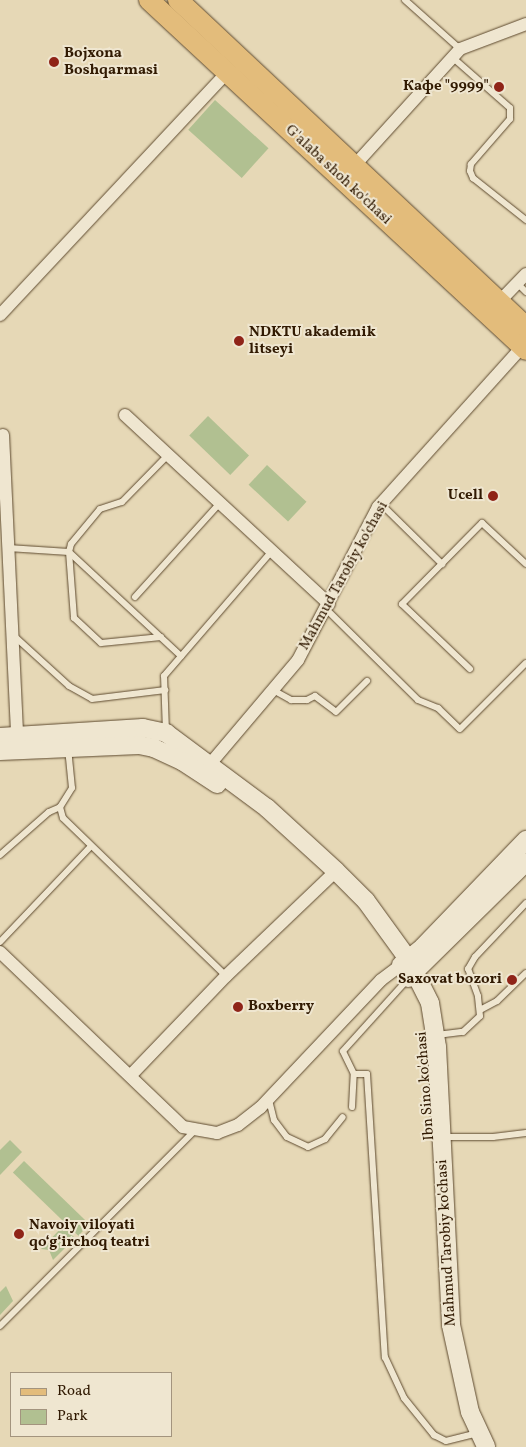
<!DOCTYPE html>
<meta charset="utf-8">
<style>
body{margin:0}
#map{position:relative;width:526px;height:1447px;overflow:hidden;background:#e6d8b6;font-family:Vollkorn,serif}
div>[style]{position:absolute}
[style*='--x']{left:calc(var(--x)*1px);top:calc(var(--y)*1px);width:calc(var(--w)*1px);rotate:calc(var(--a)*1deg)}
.green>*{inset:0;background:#b1c091;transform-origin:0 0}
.roads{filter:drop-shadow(0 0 1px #5e4a2f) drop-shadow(0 0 1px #5e4a2f)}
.lane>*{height:6px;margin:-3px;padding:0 3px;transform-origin:3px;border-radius:3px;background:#efe6d0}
.street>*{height:12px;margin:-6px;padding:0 6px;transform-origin:6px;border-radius:6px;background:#efe6d0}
.secondary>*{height:18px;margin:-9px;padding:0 9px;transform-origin:9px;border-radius:9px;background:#efe6d0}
.primary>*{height:20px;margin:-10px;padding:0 10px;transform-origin:10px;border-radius:10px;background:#e3bc7b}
.dots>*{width:14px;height:14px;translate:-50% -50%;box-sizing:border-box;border:2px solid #efe6d0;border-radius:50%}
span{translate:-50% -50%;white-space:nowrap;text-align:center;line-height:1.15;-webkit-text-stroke:4px #efe6d0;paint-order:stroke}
.poi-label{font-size:15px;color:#311a02;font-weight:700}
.left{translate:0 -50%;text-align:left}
.right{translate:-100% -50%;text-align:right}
.street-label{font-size:15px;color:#311a02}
.legend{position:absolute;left:10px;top:1372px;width:162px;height:65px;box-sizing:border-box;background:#efe6d0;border:1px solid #a3947e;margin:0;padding:6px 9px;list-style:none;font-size:15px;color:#311a02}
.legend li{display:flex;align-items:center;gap:10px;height:25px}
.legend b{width:25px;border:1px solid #a3947e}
</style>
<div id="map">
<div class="green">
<i style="left:215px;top:100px;width:72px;height:40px;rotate:42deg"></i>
<i style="left:208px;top:416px;width:57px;height:27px;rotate:44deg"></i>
<i style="left:267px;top:465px;width:54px;height:27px;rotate:43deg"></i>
<i style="clip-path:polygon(10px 1140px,22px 1152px,0 1175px,0 1150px)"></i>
<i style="left:24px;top:1161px;width:91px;height:16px;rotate:44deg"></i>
<i style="clip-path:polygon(63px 1226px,75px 1238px,53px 1260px,49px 1250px,41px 1249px)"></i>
<i style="clip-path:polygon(6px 1286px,13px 1301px,0 1315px,0 1292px)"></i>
</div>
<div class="roads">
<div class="lane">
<i style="--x:405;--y:0;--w:74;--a:41.7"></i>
<i style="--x:452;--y:57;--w:77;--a:41.3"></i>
<i style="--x:510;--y:108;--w:11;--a:90"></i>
<i style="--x:510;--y:119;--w:60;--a:130.9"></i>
<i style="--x:471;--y:164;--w:7;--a:98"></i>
<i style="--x:470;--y:171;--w:8;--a:67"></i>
<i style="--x:473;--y:178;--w:68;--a:38.4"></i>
<i style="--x:517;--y:283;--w:13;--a:45"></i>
<i style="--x:381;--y:504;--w:86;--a:44.5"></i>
<i style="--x:8;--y:548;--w:61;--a:3.8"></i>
<i style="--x:69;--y:552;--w:153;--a:42.9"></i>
<i style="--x:135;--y:597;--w:127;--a:-47.9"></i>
<i style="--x:326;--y:609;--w:129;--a:44.7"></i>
<i style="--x:418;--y:700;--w:22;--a:22"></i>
<i style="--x:438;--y:708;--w:30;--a:44"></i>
<i style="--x:460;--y:729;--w:93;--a:-45"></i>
<i style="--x:13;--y:635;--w:76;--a:42.3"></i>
<i style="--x:69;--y:686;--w:26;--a:29"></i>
<i style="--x:92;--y:699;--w:74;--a:-7"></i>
<i style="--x:161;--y:637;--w:60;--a:174.3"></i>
<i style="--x:101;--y:643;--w:37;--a:-137"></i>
<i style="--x:74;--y:618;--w:66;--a:-94.3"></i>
<i style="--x:69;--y:552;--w:8;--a:-76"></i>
<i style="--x:71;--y:544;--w:45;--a:-50.4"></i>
<i style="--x:100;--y:509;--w:23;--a:-18"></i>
<i style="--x:122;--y:502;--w:66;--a:-45.6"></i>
<i style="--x:470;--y:669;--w:94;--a:-136.3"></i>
<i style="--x:402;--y:604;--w:114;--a:-45.4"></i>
<i style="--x:482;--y:523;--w:60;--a:43"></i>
<i style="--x:273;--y:690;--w:21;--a:29"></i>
<i style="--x:291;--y:700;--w:16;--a:0"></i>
<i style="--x:307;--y:700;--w:9;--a:-27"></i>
<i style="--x:315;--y:696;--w:26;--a:37"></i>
<i style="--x:336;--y:712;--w:44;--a:-45"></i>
<i style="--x:166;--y:732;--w:56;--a:-92"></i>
<i style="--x:164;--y:676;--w:165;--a:-49.2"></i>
<i style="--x:68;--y:748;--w:40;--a:84.3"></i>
<i style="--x:72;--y:788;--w:22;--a:122"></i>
<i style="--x:60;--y:807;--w:11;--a:75"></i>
<i style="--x:63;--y:818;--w:227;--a:44.1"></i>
<i style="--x:0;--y:855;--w:65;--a:-41.3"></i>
<i style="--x:49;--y:812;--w:12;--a:-24"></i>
<i style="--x:0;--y:942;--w:132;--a:-46.5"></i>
<i style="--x:480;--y:1010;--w:19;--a:-28"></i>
<i style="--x:497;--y:1001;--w:40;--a:-44"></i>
<i style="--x:437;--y:1035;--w:26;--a:-7"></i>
<i style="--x:463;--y:1032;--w:23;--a:-43"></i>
<i style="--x:480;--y:1016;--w:20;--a:-96"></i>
<i style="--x:478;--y:996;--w:29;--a:-110"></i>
<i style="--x:468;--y:969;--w:14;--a:-60"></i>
<i style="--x:475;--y:957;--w:74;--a:-46.6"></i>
<i style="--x:354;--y:1074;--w:13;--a:0"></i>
<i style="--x:367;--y:1074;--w:284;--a:86.4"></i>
<i style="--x:385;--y:1357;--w:45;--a:65.1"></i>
<i style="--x:404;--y:1398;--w:48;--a:51"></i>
<i style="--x:434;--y:1435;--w:13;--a:27"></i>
<i style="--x:446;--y:1441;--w:33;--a:-14"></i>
<i style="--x:269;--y:1100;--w:21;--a:76"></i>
<i style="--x:274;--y:1120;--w:21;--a:53"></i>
<i style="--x:287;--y:1137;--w:23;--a:25"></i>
<i style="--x:308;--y:1147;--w:19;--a:-25"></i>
<i style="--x:325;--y:1139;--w:28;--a:-51"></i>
<i style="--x:352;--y:1107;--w:33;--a:-87"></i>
<i style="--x:354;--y:1074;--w:25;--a:-116"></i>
<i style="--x:343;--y:1051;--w:97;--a:-47.9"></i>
<i style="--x:442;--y:1137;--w:51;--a:0"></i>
<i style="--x:493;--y:1137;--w:33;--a:-7"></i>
<i style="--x:0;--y:1326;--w:275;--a:-45.1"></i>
</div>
<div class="street">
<i style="--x:354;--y:166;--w:158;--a:-47.8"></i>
<i style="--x:460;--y:49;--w:71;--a:-20.7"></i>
<i style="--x:499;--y:302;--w:39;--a:-46"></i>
<i style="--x:0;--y:315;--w:333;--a:-46.9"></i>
<i style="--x:125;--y:415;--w:278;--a:42.8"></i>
<i style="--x:3;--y:435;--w:301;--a:87.3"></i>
<i style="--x:205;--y:770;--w:144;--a:-49.8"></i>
<i style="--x:298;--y:660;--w:173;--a:-62.4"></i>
<i style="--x:378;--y:507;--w:215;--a:-48"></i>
<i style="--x:0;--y:952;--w:253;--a:43.7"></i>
<i style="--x:183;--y:1127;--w:35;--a:10"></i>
<i style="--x:217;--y:1133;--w:22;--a:-21"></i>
<i style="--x:238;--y:1125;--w:28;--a:-38"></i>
<i style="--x:260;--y:1108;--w:176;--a:-46.6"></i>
<i style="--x:381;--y:980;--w:25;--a:-37"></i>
<i style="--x:131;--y:1075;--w:137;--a:-46.2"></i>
<i style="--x:226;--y:976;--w:152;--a:-43.7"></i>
</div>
<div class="secondary">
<i style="--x:0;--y:737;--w:143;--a:-3.6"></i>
<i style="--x:143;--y:728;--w:24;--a:12"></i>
<i style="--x:166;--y:733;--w:126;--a:36.6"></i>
<i style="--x:267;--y:808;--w:93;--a:42.4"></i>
<i style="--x:336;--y:871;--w:42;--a:45"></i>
<i style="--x:366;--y:901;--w:72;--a:54.1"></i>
<i style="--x:408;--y:959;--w:49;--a:63.4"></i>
<i style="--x:430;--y:1003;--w:45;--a:81"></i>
<i style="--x:437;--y:1047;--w:278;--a:87.1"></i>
<i style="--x:451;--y:1325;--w:89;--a:77.7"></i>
<i style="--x:470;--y:1412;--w:38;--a:65"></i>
<i style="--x:0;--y:751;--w:139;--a:-2.5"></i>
<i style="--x:139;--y:745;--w:15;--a:11"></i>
<i style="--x:154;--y:748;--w:31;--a:25"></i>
<i style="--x:182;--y:761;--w:42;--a:33.3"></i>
<i style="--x:401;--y:965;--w:28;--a:-39"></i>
<i style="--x:423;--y:947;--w:149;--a:-46.1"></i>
<i style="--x:408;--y:978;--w:165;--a:-44.5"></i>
</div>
<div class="primary">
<i style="--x:149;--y:0;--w:514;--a:42.87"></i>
<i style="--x:178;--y:0;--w:478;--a:43.2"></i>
</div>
</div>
<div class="dots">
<i style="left:54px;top:62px;background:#8f2418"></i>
<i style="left:499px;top:87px;background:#8f2418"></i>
<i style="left:239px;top:341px;background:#8f2418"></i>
<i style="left:493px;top:496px;background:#8f2418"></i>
<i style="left:512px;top:980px;background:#8f2418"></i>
<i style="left:238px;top:1007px;background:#8f2418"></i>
<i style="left:19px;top:1234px;background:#8f2418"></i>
</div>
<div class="poi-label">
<span class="left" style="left:64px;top:62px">Bojxona<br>Boshqarmasi</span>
<span class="right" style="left:489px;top:87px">Кафе "9999"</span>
<span class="left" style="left:249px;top:341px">NDKTU akademik<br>litseyi</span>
<span class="right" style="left:483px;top:496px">Ucell</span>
<span class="right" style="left:502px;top:980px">Saxovat bozori</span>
<span class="left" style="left:248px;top:1007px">Boxberry</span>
<span class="left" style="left:29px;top:1234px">Navoiy viloyati<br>qoʻgʻirchoq teatri</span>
</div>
<div class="street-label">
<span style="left:338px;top:175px;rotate:43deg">G'alaba shoh ko'chasi</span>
<span style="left:344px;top:576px;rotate:-61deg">Mahmud Tarobiy ko'chasi</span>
<span style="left:426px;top:1086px;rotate:-94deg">Ibn Sino ko'chasi</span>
<span style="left:447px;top:1243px;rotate:-93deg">Mahmud Tarobiy ko'chasi</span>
</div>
<ul class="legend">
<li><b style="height:6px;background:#e3bc7b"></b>Road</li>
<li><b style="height:14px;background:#b1c091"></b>Park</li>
</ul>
</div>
